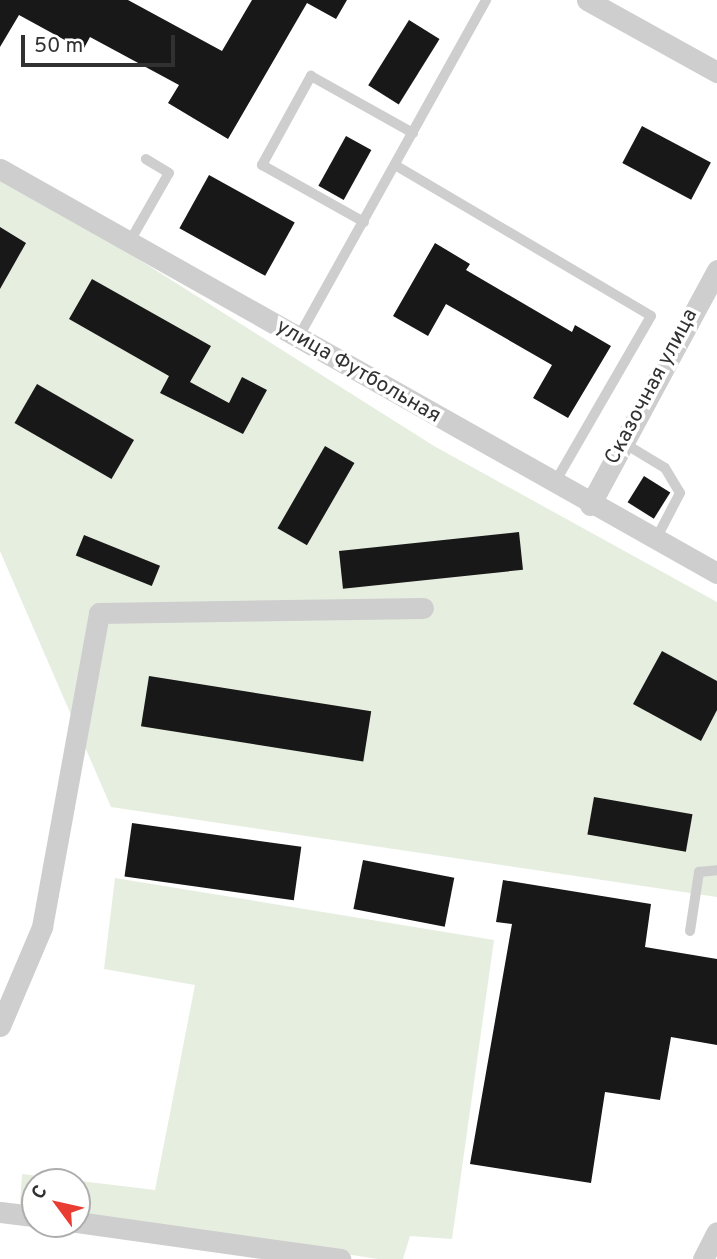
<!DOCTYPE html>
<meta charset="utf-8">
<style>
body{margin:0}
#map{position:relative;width:717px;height:1259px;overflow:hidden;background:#fff;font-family:Overpass,sans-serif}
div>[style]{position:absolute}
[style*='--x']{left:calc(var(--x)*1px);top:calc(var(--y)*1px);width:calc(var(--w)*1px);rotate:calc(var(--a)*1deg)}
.green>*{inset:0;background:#e6eee0}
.building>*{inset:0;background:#181818;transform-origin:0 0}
.service>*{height:10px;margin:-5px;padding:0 5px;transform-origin:5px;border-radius:5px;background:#cecece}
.minor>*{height:21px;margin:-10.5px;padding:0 10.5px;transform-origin:10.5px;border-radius:10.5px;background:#cecece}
span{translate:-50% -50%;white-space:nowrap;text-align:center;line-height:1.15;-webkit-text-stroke:7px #fff;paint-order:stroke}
.street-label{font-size:21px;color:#313131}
.north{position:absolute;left:21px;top:1168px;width:70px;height:70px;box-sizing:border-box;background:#fff;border:2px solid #adadad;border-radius:50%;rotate:303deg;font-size:19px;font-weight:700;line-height:28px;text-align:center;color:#313131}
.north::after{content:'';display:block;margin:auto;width:24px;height:32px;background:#ea3d32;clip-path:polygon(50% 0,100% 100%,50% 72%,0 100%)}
.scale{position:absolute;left:21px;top:35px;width:154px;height:32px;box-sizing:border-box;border:4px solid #313131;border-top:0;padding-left:9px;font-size:21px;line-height:24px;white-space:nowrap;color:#313131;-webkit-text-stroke:5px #fff;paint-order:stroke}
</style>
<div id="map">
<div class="green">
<i style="clip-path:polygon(0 180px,100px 235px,434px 446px,717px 602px,717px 897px,111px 807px,0 551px)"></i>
<i style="clip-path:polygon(115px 878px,494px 940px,452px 1239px,410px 1236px,403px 1259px,378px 1259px,77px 1213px,77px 1182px,35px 1182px,35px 1207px,20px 1204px,22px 1174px,155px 1190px,195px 985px,104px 969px)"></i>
</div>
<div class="building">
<i style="clip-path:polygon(0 0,128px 0,222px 51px,252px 0,347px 0,336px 19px,307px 3px,228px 139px,168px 103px,179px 85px,90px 37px,83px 50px,19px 15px,0 47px)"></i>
<i style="left:409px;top:20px;width:36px;height:77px;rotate:32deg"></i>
<i style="left:642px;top:126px;width:78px;height:42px;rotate:28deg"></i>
<i style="left:346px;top:136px;width:29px;height:57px;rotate:29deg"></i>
<i style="left:209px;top:175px;width:98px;height:61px;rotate:29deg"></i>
<i style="clip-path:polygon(0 227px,26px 243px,0 289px)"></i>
<i style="clip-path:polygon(435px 243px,470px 264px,466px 270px,572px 332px,575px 325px,611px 346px,568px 418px,533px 398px,552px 365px,446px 304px,428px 336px,393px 316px)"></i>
<i style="clip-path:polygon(92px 279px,211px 346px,190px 382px,229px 403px,242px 377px,267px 390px,243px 434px,160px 393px,169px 376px,69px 319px)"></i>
<i style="left:37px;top:384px;width:112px;height:45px;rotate:30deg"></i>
<i style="left:325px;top:446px;width:34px;height:95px;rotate:30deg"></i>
<i style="left:644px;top:476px;width:31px;height:31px;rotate:32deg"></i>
<i style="left:519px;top:532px;width:38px;height:181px;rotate:84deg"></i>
<i style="left:84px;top:535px;width:82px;height:22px;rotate:22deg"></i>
<i style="clip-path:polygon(662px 651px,717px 681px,717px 710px,701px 741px,633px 704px)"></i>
<i style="left:149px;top:676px;width:225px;height:51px;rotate:9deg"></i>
<i style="left:594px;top:797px;width:100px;height:38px;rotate:10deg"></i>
<i style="left:132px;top:823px;width:171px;height:54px;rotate:8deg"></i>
<i style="left:363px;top:860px;width:93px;height:50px;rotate:11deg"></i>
<i style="clip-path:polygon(503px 880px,651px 904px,645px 947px,717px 959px,717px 1045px,671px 1037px,660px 1100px,605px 1092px,591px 1183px,470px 1164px,512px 924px,496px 922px)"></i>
</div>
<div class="service">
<i style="--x:395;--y:165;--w:297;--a:30.5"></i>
<i style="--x:651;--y:316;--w:194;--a:120"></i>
<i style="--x:364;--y:222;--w:117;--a:-150.8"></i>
<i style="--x:262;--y:165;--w:102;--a:-61.2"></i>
<i style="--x:311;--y:76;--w:117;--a:29.2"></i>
<i style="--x:130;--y:241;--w:78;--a:-60.2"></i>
<i style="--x:169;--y:173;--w:27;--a:-149"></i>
<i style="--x:298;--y:338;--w:387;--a:-60.9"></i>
<i style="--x:622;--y:442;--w:50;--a:31.2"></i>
<i style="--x:665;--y:468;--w:29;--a:59"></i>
<i style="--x:680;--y:493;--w:52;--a:117.6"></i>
<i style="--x:690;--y:931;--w:60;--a:-81.3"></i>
<i style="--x:699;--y:872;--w:18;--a:-6"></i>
</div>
<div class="minor">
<i style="--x:587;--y:0;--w:149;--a:29"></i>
<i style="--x:0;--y:169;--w:823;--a:29.4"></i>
<i style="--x:590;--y:505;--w:267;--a:-61.6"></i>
<i style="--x:0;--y:1026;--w:108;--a:-67"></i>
<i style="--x:42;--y:927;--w:319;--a:-79.7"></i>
<i style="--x:99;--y:613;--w:324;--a:-0.9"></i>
<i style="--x:0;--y:1212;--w:35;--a:7"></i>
<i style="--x:77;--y:1222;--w:266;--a:8"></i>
<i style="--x:703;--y:1259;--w:30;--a:-63"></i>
</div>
<div class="street-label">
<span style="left:358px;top:372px;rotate:30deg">улица Футбольная</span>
<span style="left:652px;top:387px;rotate:-62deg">Сказочная улица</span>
</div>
<div class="north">С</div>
<div class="scale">50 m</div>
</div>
